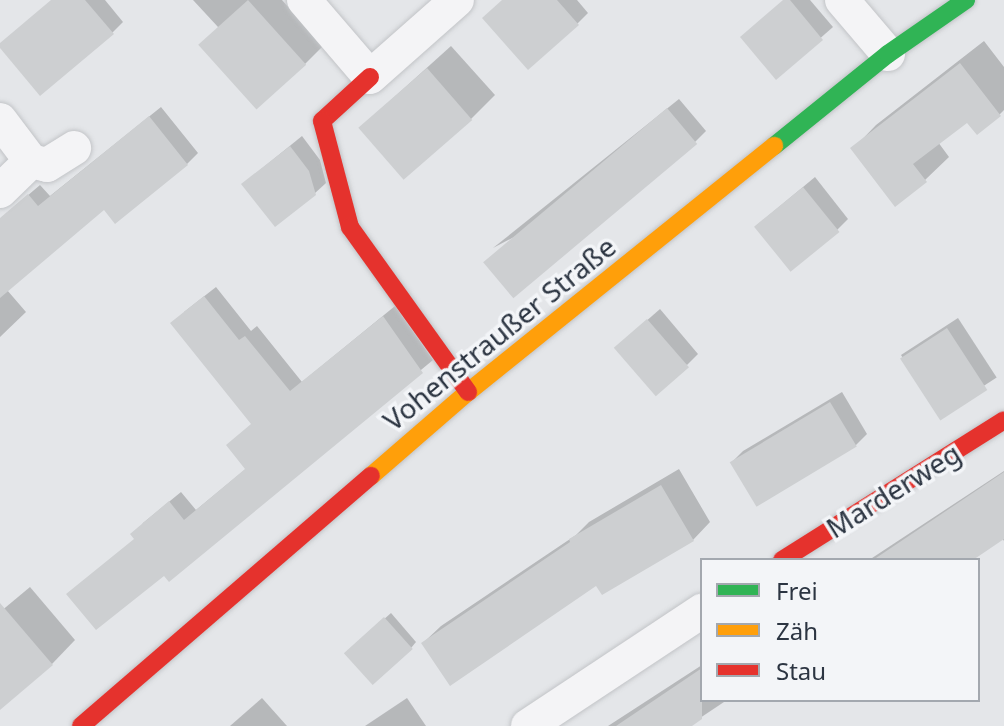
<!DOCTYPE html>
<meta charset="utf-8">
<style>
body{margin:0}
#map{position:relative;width:1004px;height:726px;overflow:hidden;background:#e4e6e9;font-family:"Noto Sans",sans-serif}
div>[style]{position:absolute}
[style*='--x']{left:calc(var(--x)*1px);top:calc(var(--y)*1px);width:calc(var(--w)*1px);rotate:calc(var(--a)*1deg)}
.shadow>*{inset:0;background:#0003;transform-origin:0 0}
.building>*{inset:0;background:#cdcfd1;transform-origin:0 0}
.roads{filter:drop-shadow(0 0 2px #c2c4c7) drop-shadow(0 0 2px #c2c4c7)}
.street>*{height:34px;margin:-17px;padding:0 17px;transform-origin:17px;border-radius:17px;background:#f4f4f6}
.fast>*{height:18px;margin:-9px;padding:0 9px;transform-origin:9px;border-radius:9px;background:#30b455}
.slow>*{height:18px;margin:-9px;padding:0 9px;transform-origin:9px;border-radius:9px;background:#ff9f0a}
.jam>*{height:18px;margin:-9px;padding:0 9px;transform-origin:9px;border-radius:9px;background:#e5322d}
span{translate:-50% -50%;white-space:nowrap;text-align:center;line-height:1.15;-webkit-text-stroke:7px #f3f5f8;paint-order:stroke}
.street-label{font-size:28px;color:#2c3542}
.legend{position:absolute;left:700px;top:558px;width:280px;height:144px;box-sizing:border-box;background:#f3f5f8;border:2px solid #a3a8af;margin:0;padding:10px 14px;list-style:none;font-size:24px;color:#2c3542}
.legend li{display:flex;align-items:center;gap:16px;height:40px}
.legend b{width:40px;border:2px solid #a3a8af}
</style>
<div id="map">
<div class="shadow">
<i style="clip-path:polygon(51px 0,105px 0,123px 22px,112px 33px)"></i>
<i style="clip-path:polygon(193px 0,282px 0,323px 46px,305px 64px,218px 27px)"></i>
<i style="clip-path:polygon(503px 0,577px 0,588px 13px,577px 24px)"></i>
<i style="clip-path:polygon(784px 0,810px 0,833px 27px,776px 77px)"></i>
<i style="clip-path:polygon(984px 41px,1004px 67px,1004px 110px,999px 115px,967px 120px,938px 142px,949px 157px,925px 180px,853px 149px,876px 125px)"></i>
<i style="clip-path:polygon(451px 46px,495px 95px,471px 119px,360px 128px)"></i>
<i style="clip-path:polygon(679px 99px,706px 131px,695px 142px,493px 248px)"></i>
<i style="clip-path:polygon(161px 107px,198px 153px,187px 164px,104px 207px,7px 290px,26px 312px,0 337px,0 219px,40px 185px,50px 196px)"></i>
<i style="clip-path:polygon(302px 136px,320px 160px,326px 183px,314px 194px,243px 184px)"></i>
<i style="clip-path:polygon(815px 177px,848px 219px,837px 230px,756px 226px)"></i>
<i style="clip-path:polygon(216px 287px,251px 331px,257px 326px,302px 382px,395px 306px,433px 360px,169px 579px,136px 538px,143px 523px,181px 492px,196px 510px,247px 468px,253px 423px,184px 312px)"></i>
<i style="clip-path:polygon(660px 309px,698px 354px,687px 365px,628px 337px)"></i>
<i style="left:958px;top:318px;width:71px;height:68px;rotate:57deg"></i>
<i style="clip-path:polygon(842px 392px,867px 434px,856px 445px,732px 462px,743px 451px)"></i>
<i style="clip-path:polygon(679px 469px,710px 522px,693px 540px,423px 643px,441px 626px,576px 535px,589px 522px)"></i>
<i style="clip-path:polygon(1004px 471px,1004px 541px,1002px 538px,969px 560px,869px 560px)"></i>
<i style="clip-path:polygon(30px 587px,75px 640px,52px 664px,0 698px,0 612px)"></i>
<i style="clip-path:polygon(391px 613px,416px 642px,411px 648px,346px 653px)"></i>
<i style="clip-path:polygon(702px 665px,702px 700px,727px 700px,688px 726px,608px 726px)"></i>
<i style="clip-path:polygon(262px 698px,287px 726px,230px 726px)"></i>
<i style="clip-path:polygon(407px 698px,426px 726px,365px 726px)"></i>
</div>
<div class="building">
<i style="clip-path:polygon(51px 0,85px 0,114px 34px,40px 96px,0 48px,0 43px)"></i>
<i style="left:248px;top:0;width:87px;height:67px;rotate:48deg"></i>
<i style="clip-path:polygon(502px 0,557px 0,579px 25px,528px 70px,482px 18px)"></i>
<i style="clip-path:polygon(783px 0,790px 0,823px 40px,776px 80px,740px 37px)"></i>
<i style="clip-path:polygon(960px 63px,1001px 116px,977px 135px,967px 123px,913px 164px,927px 182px,895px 207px,850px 148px)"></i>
<i style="left:427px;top:68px;width:69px;height:91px;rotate:49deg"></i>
<i style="left:667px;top:108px;width:47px;height:240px;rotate:50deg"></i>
<i style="clip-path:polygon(149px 116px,188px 165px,115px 224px,104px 210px,0 298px,0 218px,28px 194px,38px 206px)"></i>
<i style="clip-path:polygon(290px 146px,309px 171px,316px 195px,275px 227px,241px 184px)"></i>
<i style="left:803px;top:187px;width:58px;height:63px;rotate:51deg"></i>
<i style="clip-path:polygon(204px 296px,239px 340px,245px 336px,290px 391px,383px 316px,423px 373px,169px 582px,164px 576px,96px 630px,66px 594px,134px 539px,130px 534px,169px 501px,184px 520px,245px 469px,226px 445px,251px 424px,170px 323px)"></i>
<i style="left:647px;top:319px;width:64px;height:44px;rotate:49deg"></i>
<i style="left:947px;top:328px;width:74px;height:56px;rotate:57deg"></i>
<i style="left:830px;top:402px;width:52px;height:117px;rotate:59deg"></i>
<i style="clip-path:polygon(1004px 472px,1004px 539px,973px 560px,873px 560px)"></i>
<i style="clip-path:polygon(661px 485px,694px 541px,602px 595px,596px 586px,450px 686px,421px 643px,570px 542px,569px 539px)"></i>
<i style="clip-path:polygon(0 603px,53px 665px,0 710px)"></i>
<i style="left:384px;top:617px;width:43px;height:54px;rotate:48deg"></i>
<i style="clip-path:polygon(702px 668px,702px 719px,692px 726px,616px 726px)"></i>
</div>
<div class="roads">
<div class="street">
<i style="--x:304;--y:0;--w:101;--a:49.4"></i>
<i style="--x:370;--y:77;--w:116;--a:-41.5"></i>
<i style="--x:842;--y:0;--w:71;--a:49.6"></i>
<i style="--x:0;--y:120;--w:51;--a:52.9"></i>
<i style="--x:31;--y:161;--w:43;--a:135.9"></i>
<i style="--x:31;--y:161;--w:16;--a:14"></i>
<i style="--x:47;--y:165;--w:32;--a:-32"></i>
<i style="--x:528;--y:726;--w:209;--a:-33.5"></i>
</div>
<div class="fast">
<i style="--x:774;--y:146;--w:146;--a:-38.9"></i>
<i style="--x:888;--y:54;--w:95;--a:-34.7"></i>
</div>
<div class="slow">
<i style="--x:371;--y:476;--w:128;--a:-40.9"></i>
<i style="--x:468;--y:392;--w:393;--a:-38.8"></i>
</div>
<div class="jam">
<i style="--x:370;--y:77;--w:65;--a:137.5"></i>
<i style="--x:322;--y:121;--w:110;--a:75.2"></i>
<i style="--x:350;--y:227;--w:203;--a:54.4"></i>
<i style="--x:782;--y:560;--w:262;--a:-32.2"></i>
<i style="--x:81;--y:726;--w:383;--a:-40.8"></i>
</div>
</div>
<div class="street-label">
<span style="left:499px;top:333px;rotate:-39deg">Vohenstraußer Straße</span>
<span style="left:893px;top:490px;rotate:-32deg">Marderweg</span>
</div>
<ul class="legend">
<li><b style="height:10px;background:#30b455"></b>Frei</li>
<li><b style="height:10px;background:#ff9f0a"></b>Zäh</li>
<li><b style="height:10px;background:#e5322d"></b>Stau</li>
</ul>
</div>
